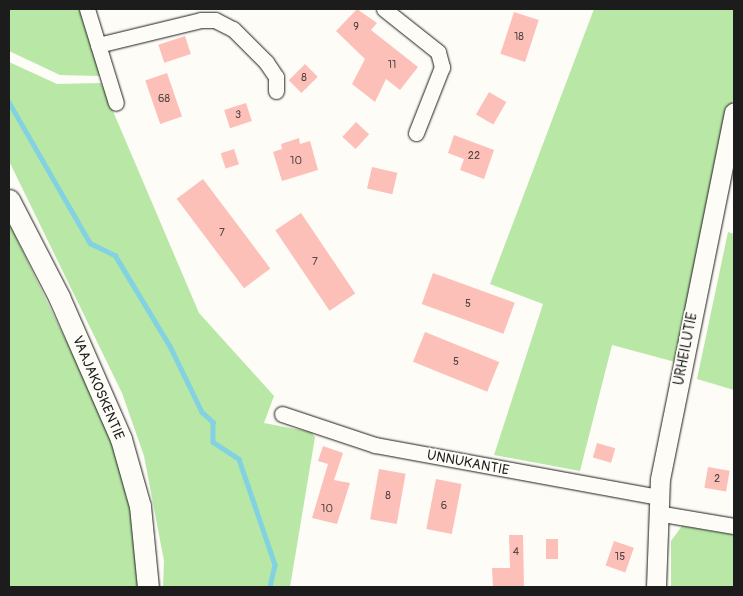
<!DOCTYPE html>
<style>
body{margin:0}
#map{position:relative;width:743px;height:596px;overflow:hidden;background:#fdfcf7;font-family:Pangolin,sans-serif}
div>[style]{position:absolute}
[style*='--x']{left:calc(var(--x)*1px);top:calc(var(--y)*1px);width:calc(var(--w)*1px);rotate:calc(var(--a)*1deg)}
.green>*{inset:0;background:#b8e7a6}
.stream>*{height:4.5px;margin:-2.25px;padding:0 2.25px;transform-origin:2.25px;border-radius:2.25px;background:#83d2e1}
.building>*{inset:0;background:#fcc0b9;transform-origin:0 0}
.roads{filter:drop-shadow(0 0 1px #1c1c1c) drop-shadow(0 0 1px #1c1c1c)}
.minor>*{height:15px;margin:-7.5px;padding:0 7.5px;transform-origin:7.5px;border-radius:7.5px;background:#fdfcf7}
.tertiary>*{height:19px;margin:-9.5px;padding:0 9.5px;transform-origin:9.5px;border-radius:9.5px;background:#fdfcf7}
.secondary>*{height:21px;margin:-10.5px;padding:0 10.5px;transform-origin:10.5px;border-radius:10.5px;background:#fdfcf7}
span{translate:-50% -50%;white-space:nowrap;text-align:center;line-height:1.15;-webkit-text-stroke:4px #fdfcf7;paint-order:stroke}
.number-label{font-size:11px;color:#544543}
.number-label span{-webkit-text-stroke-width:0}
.street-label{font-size:14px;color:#1c1c1c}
.frame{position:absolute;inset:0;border:10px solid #1c1c1c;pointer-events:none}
</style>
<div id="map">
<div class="green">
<i style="clip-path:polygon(9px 9px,82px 9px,100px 76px,60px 75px,9px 51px)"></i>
<i style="clip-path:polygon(594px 9px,734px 9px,734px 94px,679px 363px,612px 345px,580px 471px,494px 455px,543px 304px,490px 284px)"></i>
<i style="clip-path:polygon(9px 62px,57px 84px,101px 83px,199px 313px,274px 396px,264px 423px,311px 432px,315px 437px,290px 587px,163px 587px,164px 561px,144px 456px,122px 393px,9px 161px)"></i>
<i style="clip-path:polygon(9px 223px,114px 440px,132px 505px,140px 587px,9px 587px)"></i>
<i style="clip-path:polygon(728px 232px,734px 234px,734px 390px,697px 379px)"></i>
<i style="clip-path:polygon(682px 526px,734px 535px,734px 587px,671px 587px,671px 541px)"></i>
</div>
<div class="stream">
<i style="--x:9;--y:102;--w:163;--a:60.1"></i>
<i style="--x:90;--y:243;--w:28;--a:26"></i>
<i style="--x:115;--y:255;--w:106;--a:58.9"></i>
<i style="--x:170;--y:346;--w:73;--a:64.1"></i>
<i style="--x:202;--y:412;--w:15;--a:42"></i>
<i style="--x:213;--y:422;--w:20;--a:90"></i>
<i style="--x:213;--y:442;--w:31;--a:33"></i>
<i style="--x:239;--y:459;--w:112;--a:71.2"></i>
<i style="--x:275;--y:565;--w:23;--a:103"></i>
</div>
<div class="building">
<i style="clip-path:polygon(357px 9px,377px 23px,371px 30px,418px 67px,400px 90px,386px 79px,375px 102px,352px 84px,365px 59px,336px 31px)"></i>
<i style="left:514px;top:12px;width:26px;height:44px;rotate:18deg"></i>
<i style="left:185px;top:36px;width:19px;height:28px;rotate:72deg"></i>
<i style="left:305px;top:64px;width:18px;height:23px;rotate:45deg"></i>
<i style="left:167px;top:73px;width:46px;height:23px;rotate:71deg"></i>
<i style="left:489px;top:92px;width:20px;height:26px;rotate:30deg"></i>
<i style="left:246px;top:103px;width:19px;height:23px;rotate:72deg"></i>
<i style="left:356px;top:122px;width:18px;height:20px;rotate:43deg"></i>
<i style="clip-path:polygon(454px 135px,494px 150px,484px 179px,460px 170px,464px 159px,448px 153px)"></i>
<i style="clip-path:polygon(299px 138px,300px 144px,310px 141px,318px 170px,282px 181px,273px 152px,282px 149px,281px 144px)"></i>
<i style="left:234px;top:149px;width:16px;height:14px;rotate:72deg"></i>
<i style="left:372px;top:167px;width:26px;height:22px;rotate:13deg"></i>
<i style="left:203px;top:179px;width:112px;height:33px;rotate:53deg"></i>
<i style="left:301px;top:213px;width:97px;height:31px;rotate:56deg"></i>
<i style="left:433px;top:273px;width:87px;height:33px;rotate:20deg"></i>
<i style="left:425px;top:332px;width:80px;height:32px;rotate:22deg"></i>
<i style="left:597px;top:443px;width:19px;height:15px;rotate:16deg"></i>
<i style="clip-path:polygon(323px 446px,343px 453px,334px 480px,350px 483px,337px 524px,312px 518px,328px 464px,318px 461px)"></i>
<i style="left:708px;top:467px;width:22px;height:21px;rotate:10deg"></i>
<i style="left:379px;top:469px;width:27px;height:51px;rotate:10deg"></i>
<i style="left:436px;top:479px;width:26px;height:51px;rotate:11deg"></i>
<i style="clip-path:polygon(509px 535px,523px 535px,524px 587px,493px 587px,492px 568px,510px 568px)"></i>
<i style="left:546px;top:539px;width:12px;height:20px"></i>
<i style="left:614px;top:541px;width:21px;height:26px;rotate:19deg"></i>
</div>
<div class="roads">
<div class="minor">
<i style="--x:87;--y:9;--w:98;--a:72.9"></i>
<i style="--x:384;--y:9;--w:69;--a:38.5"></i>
<i style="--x:438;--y:52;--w:16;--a:75"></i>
<i style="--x:442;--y:67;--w:71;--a:111.5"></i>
<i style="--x:98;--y:45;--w:106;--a:-13.6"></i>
<i style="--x:201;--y:20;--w:14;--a:0"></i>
<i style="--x:215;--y:20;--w:20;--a:27"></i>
<i style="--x:233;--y:29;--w:47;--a:45"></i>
<i style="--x:266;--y:62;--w:18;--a:56"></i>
<i style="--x:276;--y:77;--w:14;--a:90"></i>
<i style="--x:282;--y:414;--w:98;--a:18.4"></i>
<i style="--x:375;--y:445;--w:287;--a:10.4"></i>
<i style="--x:657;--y:513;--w:78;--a:9.6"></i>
</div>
<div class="tertiary">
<i style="--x:656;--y:587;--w:108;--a:-87.9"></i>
<i style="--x:660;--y:479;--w:374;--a:-78.6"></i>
</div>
<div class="secondary">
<i style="--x:9;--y:200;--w:109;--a:62.7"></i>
<i style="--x:59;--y:297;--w:155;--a:66.4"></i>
<i style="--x:121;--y:439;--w:70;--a:74.2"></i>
<i style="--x:140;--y:506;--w:81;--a:84.4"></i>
</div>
</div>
<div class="number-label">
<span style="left:356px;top:27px">9</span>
<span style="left:519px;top:37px">18</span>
<span style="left:392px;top:65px">11</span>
<span style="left:304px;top:78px">8</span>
<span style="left:164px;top:99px">68</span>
<span style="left:238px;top:115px">3</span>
<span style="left:474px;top:156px">22</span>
<span style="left:296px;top:161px">10</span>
<span style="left:222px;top:233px">7</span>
<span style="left:315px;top:262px">7</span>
<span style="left:468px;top:304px">5</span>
<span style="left:456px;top:362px">5</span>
<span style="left:717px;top:479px">2</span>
<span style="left:388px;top:496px">8</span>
<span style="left:444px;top:506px">6</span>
<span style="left:327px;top:509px">10</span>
<span style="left:516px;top:552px">4</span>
<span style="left:620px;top:557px">15</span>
</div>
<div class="street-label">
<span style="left:686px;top:349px;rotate:-79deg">URHEILUTIE</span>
<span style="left:98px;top:388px;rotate:67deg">VAAJAKOSKENTIE</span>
<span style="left:468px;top:463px;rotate:11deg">UNNUKANTIE</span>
</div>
<div class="frame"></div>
</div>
